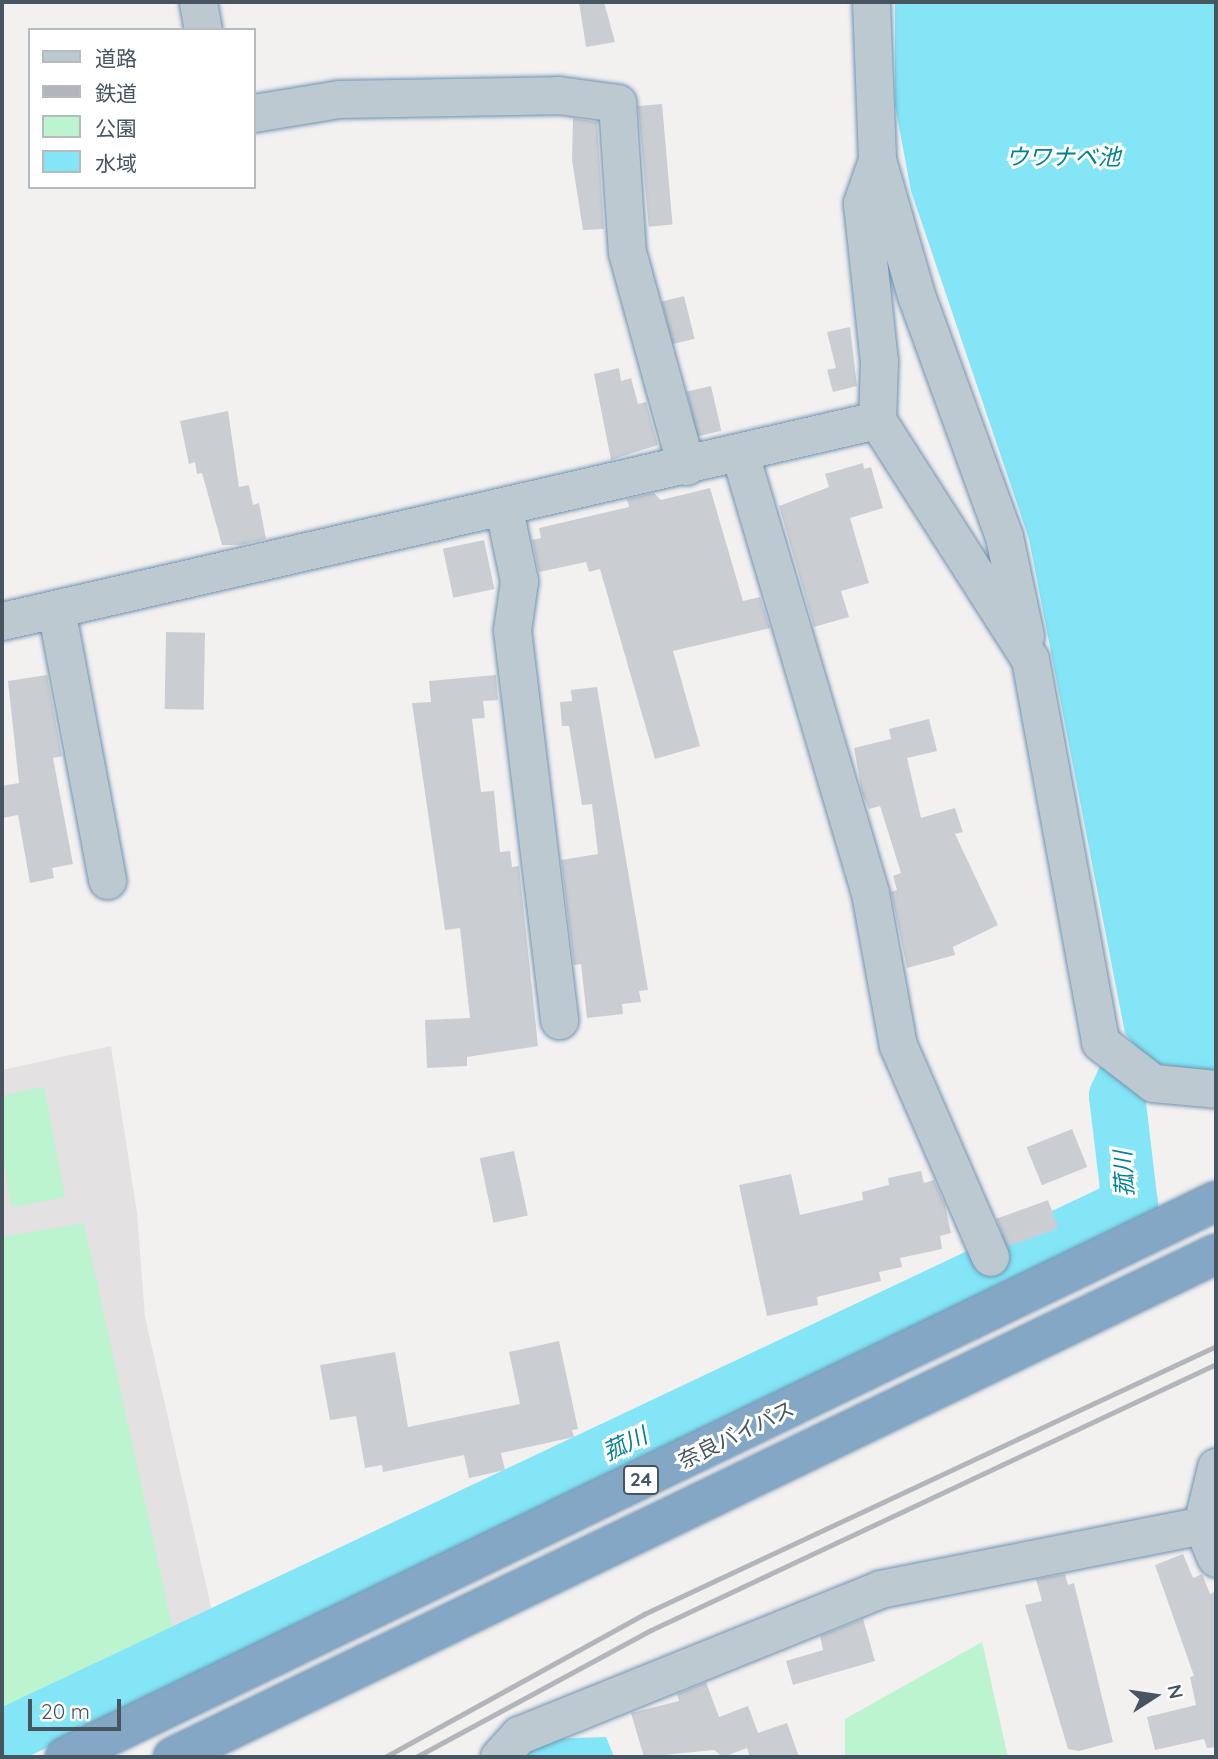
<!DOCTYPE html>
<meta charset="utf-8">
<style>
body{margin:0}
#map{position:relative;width:1218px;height:1759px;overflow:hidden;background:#f3f0f0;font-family:Quicksand,"Noto Sans JP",sans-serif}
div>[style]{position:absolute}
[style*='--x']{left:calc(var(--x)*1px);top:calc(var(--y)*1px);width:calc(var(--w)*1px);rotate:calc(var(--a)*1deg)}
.education>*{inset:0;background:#e4e1e2}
.green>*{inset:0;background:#bbf4ce}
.water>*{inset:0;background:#83e5f6}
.river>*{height:56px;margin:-28px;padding:0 28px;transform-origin:28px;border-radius:28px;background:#83e5f6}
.building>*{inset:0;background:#caced3;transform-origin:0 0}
.roads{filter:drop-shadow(0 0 2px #6e92b0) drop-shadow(0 0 2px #6e92b0)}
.minor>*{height:37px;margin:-18.5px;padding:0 18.5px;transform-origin:18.5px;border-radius:18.5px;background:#bdc9d1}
.highway>*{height:38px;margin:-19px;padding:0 19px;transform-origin:19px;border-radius:19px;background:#83a7c4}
.rail>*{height:5px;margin:-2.5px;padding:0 2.5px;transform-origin:2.5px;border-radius:2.5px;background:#b2b6bb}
span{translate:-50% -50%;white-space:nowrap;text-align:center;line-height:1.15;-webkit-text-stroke:6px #fff;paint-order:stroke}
.shield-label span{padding:2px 5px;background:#fff;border:2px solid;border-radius:5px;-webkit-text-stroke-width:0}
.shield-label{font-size:19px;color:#465560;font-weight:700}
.street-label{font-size:21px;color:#465560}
.water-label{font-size:23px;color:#038297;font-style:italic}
.frame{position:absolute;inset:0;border:4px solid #465560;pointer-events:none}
.legend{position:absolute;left:28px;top:28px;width:228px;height:161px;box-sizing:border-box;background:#fff;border:2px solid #b5bbbf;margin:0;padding:9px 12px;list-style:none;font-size:21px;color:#465560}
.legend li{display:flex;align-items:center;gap:14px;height:35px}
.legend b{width:35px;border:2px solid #b5bbbf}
.north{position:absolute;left:1120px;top:1661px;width:70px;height:70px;-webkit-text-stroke:5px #fff;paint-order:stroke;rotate:78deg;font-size:19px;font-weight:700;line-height:28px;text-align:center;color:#465560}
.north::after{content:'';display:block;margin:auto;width:24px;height:32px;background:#465560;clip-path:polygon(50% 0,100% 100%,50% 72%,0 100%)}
.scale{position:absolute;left:28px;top:1699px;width:93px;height:32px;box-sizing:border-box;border:4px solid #465560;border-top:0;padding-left:9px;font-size:21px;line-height:24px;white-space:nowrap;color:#465560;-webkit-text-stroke:5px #fff;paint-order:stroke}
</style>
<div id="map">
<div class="education">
<i style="clip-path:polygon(111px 1046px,137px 1213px,145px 1317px,217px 1633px,2px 1731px,2px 1070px)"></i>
</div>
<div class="green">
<i style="clip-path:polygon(44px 1087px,65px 1197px,12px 1207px,2px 1152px,2px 1095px)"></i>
<i style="clip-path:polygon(84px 1223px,175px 1640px,2px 1719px,2px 1237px)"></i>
<i style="clip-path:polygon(982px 1642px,1008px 1757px,845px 1757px,845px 1719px)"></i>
</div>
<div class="water">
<i style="clip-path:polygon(895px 2px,1216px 2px,1216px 1072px,1150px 1063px,1125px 1033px,1029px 539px,911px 191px,895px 105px)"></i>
<i style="clip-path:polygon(606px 1737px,614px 1757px,510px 1757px,542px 1739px)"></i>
</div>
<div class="river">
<i style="--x:2;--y:1738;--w:1248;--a:-25.29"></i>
<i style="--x:1130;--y:1205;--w:110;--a:-96.8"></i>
<i style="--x:1117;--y:1096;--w:21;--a:-65"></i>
</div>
<div class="building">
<i style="clip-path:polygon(579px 2px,604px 2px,615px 42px,586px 47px)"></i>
<i style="left:662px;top:104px;width:121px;height:24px;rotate:85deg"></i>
<i style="clip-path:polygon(573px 118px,597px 122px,604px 229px,583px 230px,572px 160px)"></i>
<i style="left:684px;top:296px;width:44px;height:23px;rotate:76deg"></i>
<i style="clip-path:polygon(850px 327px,857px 386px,833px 392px,827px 370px,836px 368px,827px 332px)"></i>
<i style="clip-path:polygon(619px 368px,621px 381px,631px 378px,638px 404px,646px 402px,658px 445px,611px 460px,594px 374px)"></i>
<i style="left:711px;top:386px;width:46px;height:25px;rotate:77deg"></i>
<i style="clip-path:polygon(228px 411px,239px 487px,249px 485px,253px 505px,259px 503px,266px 539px,240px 545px,222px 545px,202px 473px,197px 474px,195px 462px,189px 464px,180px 421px)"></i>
<i style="clip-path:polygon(863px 463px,864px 469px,871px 467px,883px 508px,850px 518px,869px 583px,841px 591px,849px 617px,814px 627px,779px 506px,829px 487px,825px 474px)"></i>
<i style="clip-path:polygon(710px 488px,743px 601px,760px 597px,770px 628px,673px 651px,700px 746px,655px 759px,600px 569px,589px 572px,586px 562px,539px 572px,532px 540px,541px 538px,539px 528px,629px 507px,627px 499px,654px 493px,661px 500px)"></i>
<i style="left:484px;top:540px;width:50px;height:42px;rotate:78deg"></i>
<i style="left:166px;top:632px;width:39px;height:77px;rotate:1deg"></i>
<i style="clip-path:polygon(47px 675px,62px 756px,53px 758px,73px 864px,52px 868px,54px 878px,30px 883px,18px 815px,2px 818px,2px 786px,19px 783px,8px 681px)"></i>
<i style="clip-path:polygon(496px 675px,498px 700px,483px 701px,485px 718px,472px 719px,481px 792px,494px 791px,500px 852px,510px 851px,512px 867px,519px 866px,538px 1046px,467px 1057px,467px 1066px,427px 1068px,425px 1020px,470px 1018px,460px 928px,445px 930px,412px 703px,431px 702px,429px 681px)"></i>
<i style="clip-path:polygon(597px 687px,648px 990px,639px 991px,641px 1002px,622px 1004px,623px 1014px,587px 1018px,581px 964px,574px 965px,561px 860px,598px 854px,592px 804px,582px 805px,569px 726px,562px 726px,560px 702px,572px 701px,571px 690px)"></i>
<i style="clip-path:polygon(929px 719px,937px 751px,907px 758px,921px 818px,955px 808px,963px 832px,955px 834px,998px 925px,953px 947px,955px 955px,907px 968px,891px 892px,897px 890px,893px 876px,901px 873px,880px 806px,869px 809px,862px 793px,854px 748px,891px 739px,889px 729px)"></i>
<i style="left:1072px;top:1129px;width:41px;height:49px;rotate:68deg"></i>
<i style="left:514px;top:1151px;width:66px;height:35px;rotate:78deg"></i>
<i style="clip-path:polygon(921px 1171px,924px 1183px,934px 1180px,945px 1205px,951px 1233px,940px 1236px,942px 1249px,900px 1258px,902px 1267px,879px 1272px,881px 1281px,817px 1297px,818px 1305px,767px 1316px,739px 1185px,791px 1174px,800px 1215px,863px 1200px,862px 1192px,889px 1185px,888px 1178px)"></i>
<i style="left:1048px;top:1200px;width:30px;height:55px;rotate:70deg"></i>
<i style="clip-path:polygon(559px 1341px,578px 1429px,572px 1430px,574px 1437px,501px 1453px,505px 1470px,469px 1478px,464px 1455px,383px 1472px,382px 1465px,365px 1468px,356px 1416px,330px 1420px,320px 1365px,395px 1352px,408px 1427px,520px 1404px,509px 1352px)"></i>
<i style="clip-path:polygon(1183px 1554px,1193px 1578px,1202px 1574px,1210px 1594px,1216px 1591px,1216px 1747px,1207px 1748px,1204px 1739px,1155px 1750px,1147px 1717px,1196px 1705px,1190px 1677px,1194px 1676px,1155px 1565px)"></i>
<i style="clip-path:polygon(1065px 1574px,1068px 1585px,1074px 1583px,1113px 1742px,1079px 1751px,1068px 1749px,1025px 1605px,1042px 1601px,1036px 1579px)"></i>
<i style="clip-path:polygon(863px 1619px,875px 1661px,793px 1685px,786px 1661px,823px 1650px,820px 1636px)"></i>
<i style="clip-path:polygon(706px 1682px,719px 1717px,748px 1706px,758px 1733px,787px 1723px,799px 1757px,750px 1757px,747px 1748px,723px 1757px,714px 1750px,644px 1757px,631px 1713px,679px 1701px,677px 1694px)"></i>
</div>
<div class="roads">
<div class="minor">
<i style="--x:198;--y:2;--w:28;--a:80"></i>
<i style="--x:871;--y:2;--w:158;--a:87.8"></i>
<i style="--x:877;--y:160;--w:46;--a:109.2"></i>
<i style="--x:862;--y:203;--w:159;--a:83.9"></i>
<i style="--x:879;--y:361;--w:59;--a:91.9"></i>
<i style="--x:877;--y:420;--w:284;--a:57.4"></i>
<i style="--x:1030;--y:659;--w:389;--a:79.6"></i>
<i style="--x:1100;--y:1042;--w:67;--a:37.7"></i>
<i style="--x:1153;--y:1083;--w:63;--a:5.4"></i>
<i style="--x:254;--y:113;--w:86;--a:-9.4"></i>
<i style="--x:339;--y:99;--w:219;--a:-1"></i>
<i style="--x:558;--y:95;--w:60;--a:7.7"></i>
<i style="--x:617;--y:103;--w:149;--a:86.2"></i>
<i style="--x:627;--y:252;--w:222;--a:74.6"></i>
<i style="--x:877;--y:160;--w:141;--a:73.9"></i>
<i style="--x:916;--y:295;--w:258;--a:70"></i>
<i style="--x:1004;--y:537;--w:101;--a:78"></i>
<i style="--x:740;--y:454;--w:458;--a:73.5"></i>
<i style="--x:870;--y:893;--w:155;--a:79.6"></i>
<i style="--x:898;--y:1045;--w:231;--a:66.5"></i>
<i style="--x:504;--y:509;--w:74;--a:78.2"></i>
<i style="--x:519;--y:581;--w:49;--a:98.1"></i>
<i style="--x:512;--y:630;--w:393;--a:83.1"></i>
<i style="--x:56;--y:609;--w:276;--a:79.3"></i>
<i style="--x:2;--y:621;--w:898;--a:-12.94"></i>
<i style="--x:1202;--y:1525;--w:36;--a:67"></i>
<i style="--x:499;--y:1757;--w:30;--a:-48"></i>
<i style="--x:519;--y:1735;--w:389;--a:-22"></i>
<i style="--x:880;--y:1589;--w:328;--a:-11.2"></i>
<i style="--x:1202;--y:1525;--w:60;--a:-76.4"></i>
</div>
<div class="highway">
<i style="--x:65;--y:1757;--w:1278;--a:-25.78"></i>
<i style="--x:173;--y:1757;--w:1158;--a:-25.75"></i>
</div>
</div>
<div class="rail">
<i style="--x:385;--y:1757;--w:296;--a:-28.9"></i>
<i style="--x:644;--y:1614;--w:632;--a:-25.1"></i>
<i style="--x:416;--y:1757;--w:267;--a:-28.4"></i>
<i style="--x:651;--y:1630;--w:624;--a:-25.21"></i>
</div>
<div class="shield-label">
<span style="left:641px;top:1480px">24</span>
</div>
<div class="street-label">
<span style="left:736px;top:1434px;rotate:-26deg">奈良バイパス</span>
</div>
<div class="water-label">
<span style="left:1063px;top:157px">ウワナベ池</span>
<span style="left:1124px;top:1174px;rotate:-93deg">菰川</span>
<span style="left:625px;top:1444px;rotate:-25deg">菰川</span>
</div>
<div class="frame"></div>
<ul class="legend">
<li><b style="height:9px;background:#bdc9d1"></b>道路</li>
<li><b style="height:9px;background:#b2b6bb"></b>鉄道</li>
<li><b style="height:19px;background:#bbf4ce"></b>公園</li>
<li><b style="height:19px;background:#83e5f6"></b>水域</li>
</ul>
<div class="north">N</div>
<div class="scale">20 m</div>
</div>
